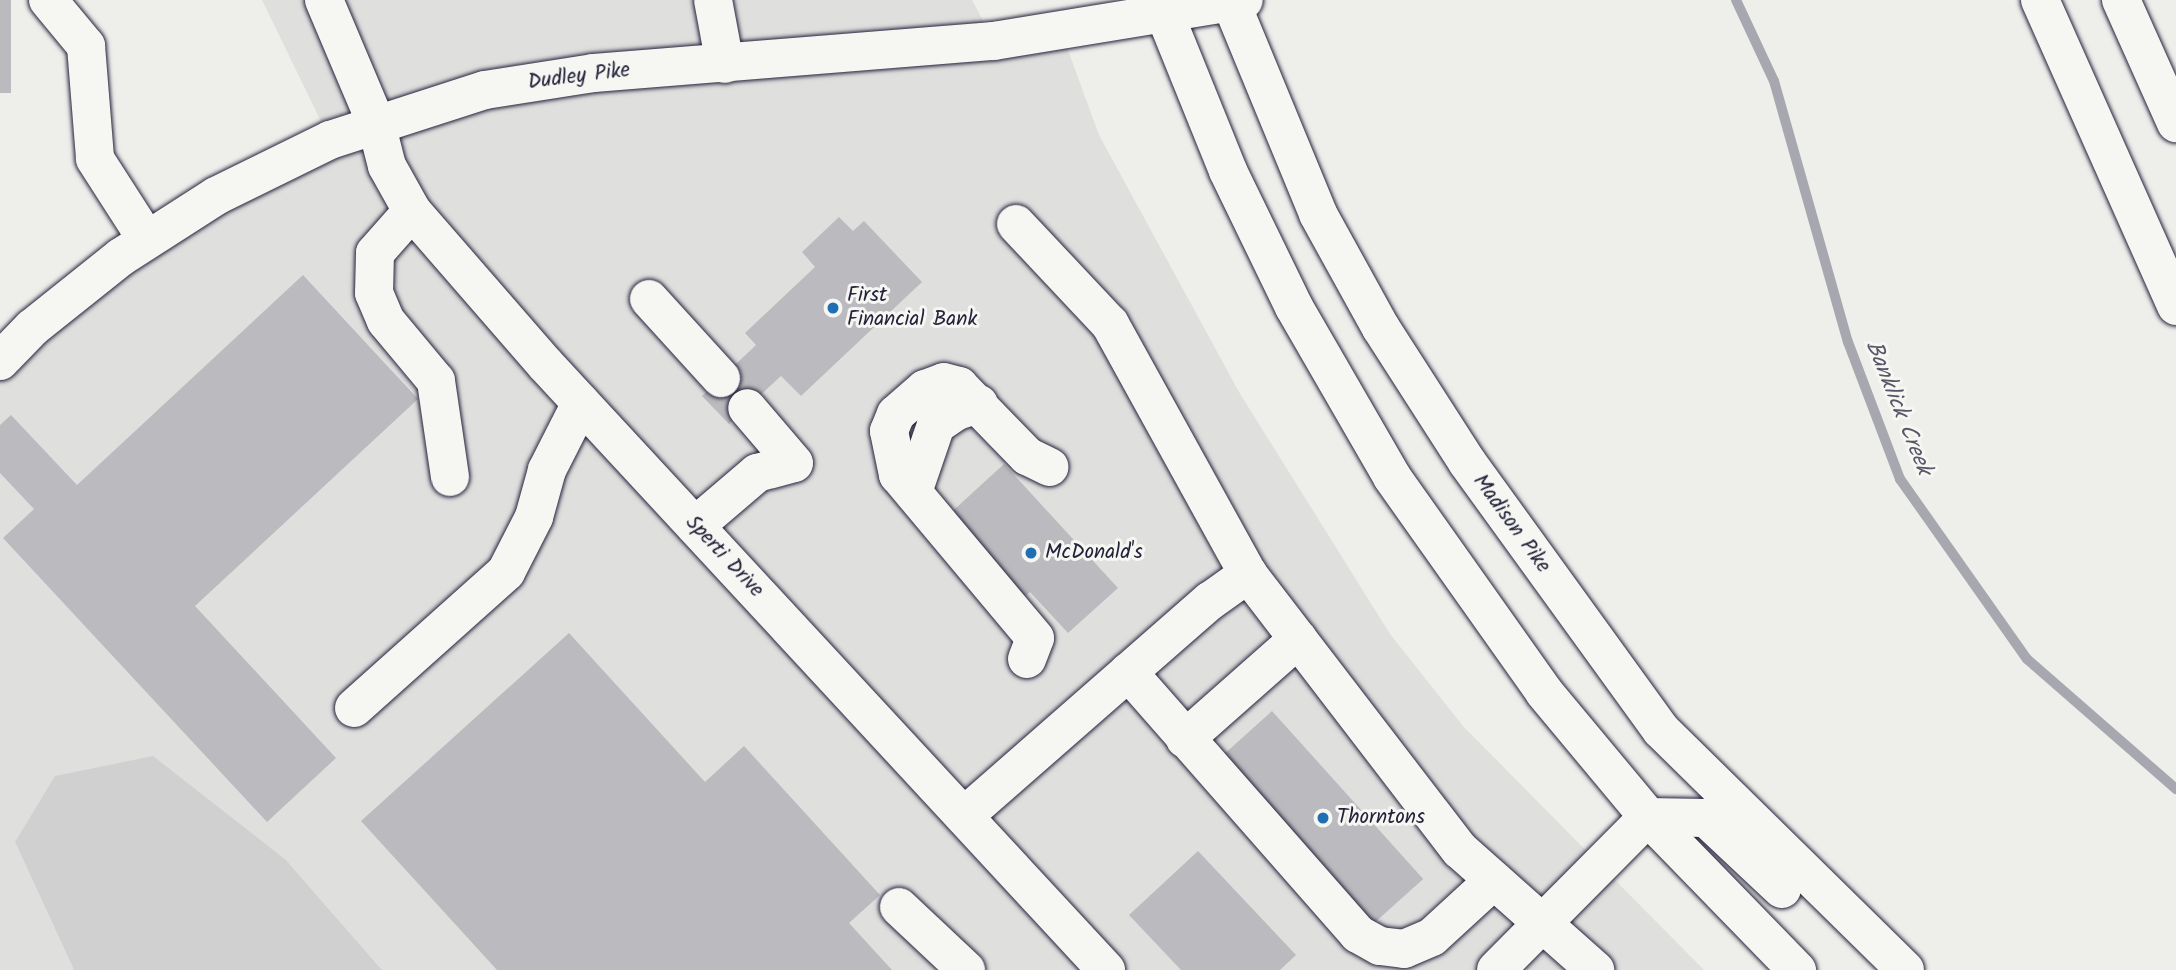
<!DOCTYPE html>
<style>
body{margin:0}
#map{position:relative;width:2176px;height:970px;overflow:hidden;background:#eeeeeb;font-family:Kalam,sans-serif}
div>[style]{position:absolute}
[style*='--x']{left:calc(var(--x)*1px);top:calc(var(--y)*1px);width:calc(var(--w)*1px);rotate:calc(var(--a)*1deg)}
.built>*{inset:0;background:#dfdfde}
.green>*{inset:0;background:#d0d0d1}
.stream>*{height:10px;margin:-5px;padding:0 5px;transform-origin:5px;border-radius:5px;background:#a7a7af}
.building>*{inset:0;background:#bbbbbf;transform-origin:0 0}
.roads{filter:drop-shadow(0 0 2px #22223b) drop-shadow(0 0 2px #22223b)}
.minor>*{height:38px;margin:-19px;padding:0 19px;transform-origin:19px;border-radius:19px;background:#f6f6f2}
.major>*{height:38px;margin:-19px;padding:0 19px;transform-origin:19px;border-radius:19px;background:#f6f6f2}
.dots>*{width:19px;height:19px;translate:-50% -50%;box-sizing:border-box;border:4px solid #f6f6f2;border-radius:50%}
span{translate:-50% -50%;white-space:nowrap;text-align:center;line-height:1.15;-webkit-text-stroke:6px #f6f6f2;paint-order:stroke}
.street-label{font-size:21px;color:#22223b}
.poi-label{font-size:21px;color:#22223b}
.left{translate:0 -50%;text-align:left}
.water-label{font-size:23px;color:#575769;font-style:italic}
</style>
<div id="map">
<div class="built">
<i style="clip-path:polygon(262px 0,972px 0,994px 41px,1061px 31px,1099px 135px,1239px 392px,1390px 634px,1463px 726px,1704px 970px,382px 970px,286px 860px,15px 842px,74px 970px,0 970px,0 361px,330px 140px)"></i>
</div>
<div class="green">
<i style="clip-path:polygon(153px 756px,286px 860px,382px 970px,74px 970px,15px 842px,55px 776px)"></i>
</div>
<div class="stream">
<i style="--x:1736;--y:0;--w:89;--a:64.9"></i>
<i style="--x:1774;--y:81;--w:271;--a:74.2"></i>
<i style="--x:1848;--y:342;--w:147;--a:69.2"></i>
<i style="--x:1900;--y:479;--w:220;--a:54.8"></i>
<i style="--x:2027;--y:659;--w:198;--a:41.1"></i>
</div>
<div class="building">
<i style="left:0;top:0;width:11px;height:93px"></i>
<i style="clip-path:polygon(839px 217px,853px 231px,864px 221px,922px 282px,801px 396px,781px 376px,729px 424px,702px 396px,756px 345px,745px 333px,815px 267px,802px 252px)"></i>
<i style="clip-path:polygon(303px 275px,418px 399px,195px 606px,336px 758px,267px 822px,3px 538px,34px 509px,0 473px,0 425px,11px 415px,77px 485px)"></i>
<i style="clip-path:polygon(1004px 464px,1118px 588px,1068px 633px,1030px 592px,1021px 600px,945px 518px)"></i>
<i style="clip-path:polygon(569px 633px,705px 782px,744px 746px,880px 895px,849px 923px,892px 970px,497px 970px,361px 821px)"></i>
<i style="left:1272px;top:711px;width:226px;height:69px;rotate:48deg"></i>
<i style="clip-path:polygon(1198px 851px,1296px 955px,1280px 970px,1181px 970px,1129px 915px)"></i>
</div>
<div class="roads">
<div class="minor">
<i style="--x:48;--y:0;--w:60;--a:50.4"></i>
<i style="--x:86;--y:46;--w:113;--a:85.4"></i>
<i style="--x:95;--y:159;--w:96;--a:57.3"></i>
<i style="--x:324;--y:0;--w:134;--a:67.1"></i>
<i style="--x:376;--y:123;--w:44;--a:75.7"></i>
<i style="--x:387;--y:166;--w:51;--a:60.9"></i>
<i style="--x:412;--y:211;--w:203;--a:49"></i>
<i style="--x:545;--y:364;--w:826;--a:47.21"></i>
<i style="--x:713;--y:0;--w:65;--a:79.4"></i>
<i style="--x:2040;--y:0;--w:335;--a:66"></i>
<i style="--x:2121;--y:0;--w:135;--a:65.9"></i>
<i style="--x:412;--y:211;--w:56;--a:131.4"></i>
<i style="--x:375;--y:253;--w:40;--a:91.4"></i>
<i style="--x:374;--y:293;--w:30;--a:67"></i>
<i style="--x:386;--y:321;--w:78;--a:50.2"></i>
<i style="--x:436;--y:381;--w:97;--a:81.7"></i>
<i style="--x:1016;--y:224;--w:137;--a:46.8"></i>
<i style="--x:1110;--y:324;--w:286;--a:61.1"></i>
<i style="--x:1248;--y:574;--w:348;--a:52.5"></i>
<i style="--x:1460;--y:850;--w:181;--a:41.6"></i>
<i style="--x:649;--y:299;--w:107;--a:47.7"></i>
<i style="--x:0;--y:361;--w:46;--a:-45.9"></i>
<i style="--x:32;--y:328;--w:114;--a:-38.6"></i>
<i style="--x:121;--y:257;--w:113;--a:-32.7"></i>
<i style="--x:216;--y:196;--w:127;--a:-26.2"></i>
<i style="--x:330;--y:140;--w:163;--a:-17.9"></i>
<i style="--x:485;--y:90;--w:110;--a:-8.9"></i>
<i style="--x:594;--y:73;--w:401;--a:-4.6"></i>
<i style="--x:994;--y:41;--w:253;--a:-9.3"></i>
<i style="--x:913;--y:492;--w:71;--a:-71.1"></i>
<i style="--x:936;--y:425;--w:25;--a:-34"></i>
<i style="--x:957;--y:411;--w:23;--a:-18"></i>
<i style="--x:695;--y:526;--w:82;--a:-40.5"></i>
<i style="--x:757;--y:473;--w:38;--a:-15"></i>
<i style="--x:794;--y:463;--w:72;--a:-130.5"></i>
<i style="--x:1027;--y:659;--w:22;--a:-69"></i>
<i style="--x:1035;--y:638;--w:213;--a:-130"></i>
<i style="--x:898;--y:475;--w:45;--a:-101.6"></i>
<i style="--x:889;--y:431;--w:18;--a:-68"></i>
<i style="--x:896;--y:414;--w:38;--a:-41"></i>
<i style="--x:925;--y:389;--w:20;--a:-20"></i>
<i style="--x:944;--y:382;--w:16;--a:15"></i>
<i style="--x:959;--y:386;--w:98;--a:45.8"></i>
<i style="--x:1027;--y:456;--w:25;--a:26"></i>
<i style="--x:1128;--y:672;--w:349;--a:48.7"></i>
<i style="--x:1358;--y:934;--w:25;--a:29"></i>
<i style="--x:1380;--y:946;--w:24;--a:7"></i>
<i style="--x:1404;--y:949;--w:30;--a:-23"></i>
<i style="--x:1432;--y:937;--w:84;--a:-42.6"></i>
<i style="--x:354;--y:708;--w:204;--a:-41.8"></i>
<i style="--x:506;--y:572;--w:62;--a:-63"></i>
<i style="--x:534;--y:517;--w:49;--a:-74.5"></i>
<i style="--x:547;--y:470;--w:75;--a:-63.1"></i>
<i style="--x:1185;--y:739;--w:151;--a:-41.5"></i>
<i style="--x:964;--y:816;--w:327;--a:-41.2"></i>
<i style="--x:1210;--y:601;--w:47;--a:-35.4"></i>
<i style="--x:899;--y:907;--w:92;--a:43.2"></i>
<i style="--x:1496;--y:970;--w:216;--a:-45.2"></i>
</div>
<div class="major">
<i style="--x:1159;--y:0;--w:184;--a:68"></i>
<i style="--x:1228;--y:171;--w:151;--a:64.1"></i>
<i style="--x:1294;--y:307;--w:196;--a:60"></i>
<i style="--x:1392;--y:477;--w:263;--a:54.7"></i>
<i style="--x:1544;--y:692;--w:163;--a:50.2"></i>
<i style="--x:1648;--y:817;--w:214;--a:45.8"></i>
<i style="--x:1230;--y:0;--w:231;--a:67.6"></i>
<i style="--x:1318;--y:214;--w:130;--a:61.1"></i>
<i style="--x:1381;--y:328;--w:159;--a:57.3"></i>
<i style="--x:1467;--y:462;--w:331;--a:54.1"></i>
<i style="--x:1661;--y:730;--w:342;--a:44.5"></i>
<i style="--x:1648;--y:817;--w:58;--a:1"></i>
<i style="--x:1706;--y:818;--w:104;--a:43.1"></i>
</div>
</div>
<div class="dots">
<i style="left:833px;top:308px;background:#1f6fb2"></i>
<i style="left:1031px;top:553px;background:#1f6fb2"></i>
<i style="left:1323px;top:818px;background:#1f6fb2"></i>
</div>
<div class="street-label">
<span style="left:579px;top:77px;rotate:-7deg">Dudley Pike</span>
<span style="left:1511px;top:524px;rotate:54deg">Madison Pike</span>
<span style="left:724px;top:557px;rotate:47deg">Sperti Drive</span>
</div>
<div class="poi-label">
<span class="left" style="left:847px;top:308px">First<br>Financial Bank</span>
<span class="left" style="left:1045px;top:553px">McDonald's</span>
<span class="left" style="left:1337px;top:818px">Thorntons</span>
</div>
<div class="water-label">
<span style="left:1898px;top:408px;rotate:68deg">Banklick Creek</span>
</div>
</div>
